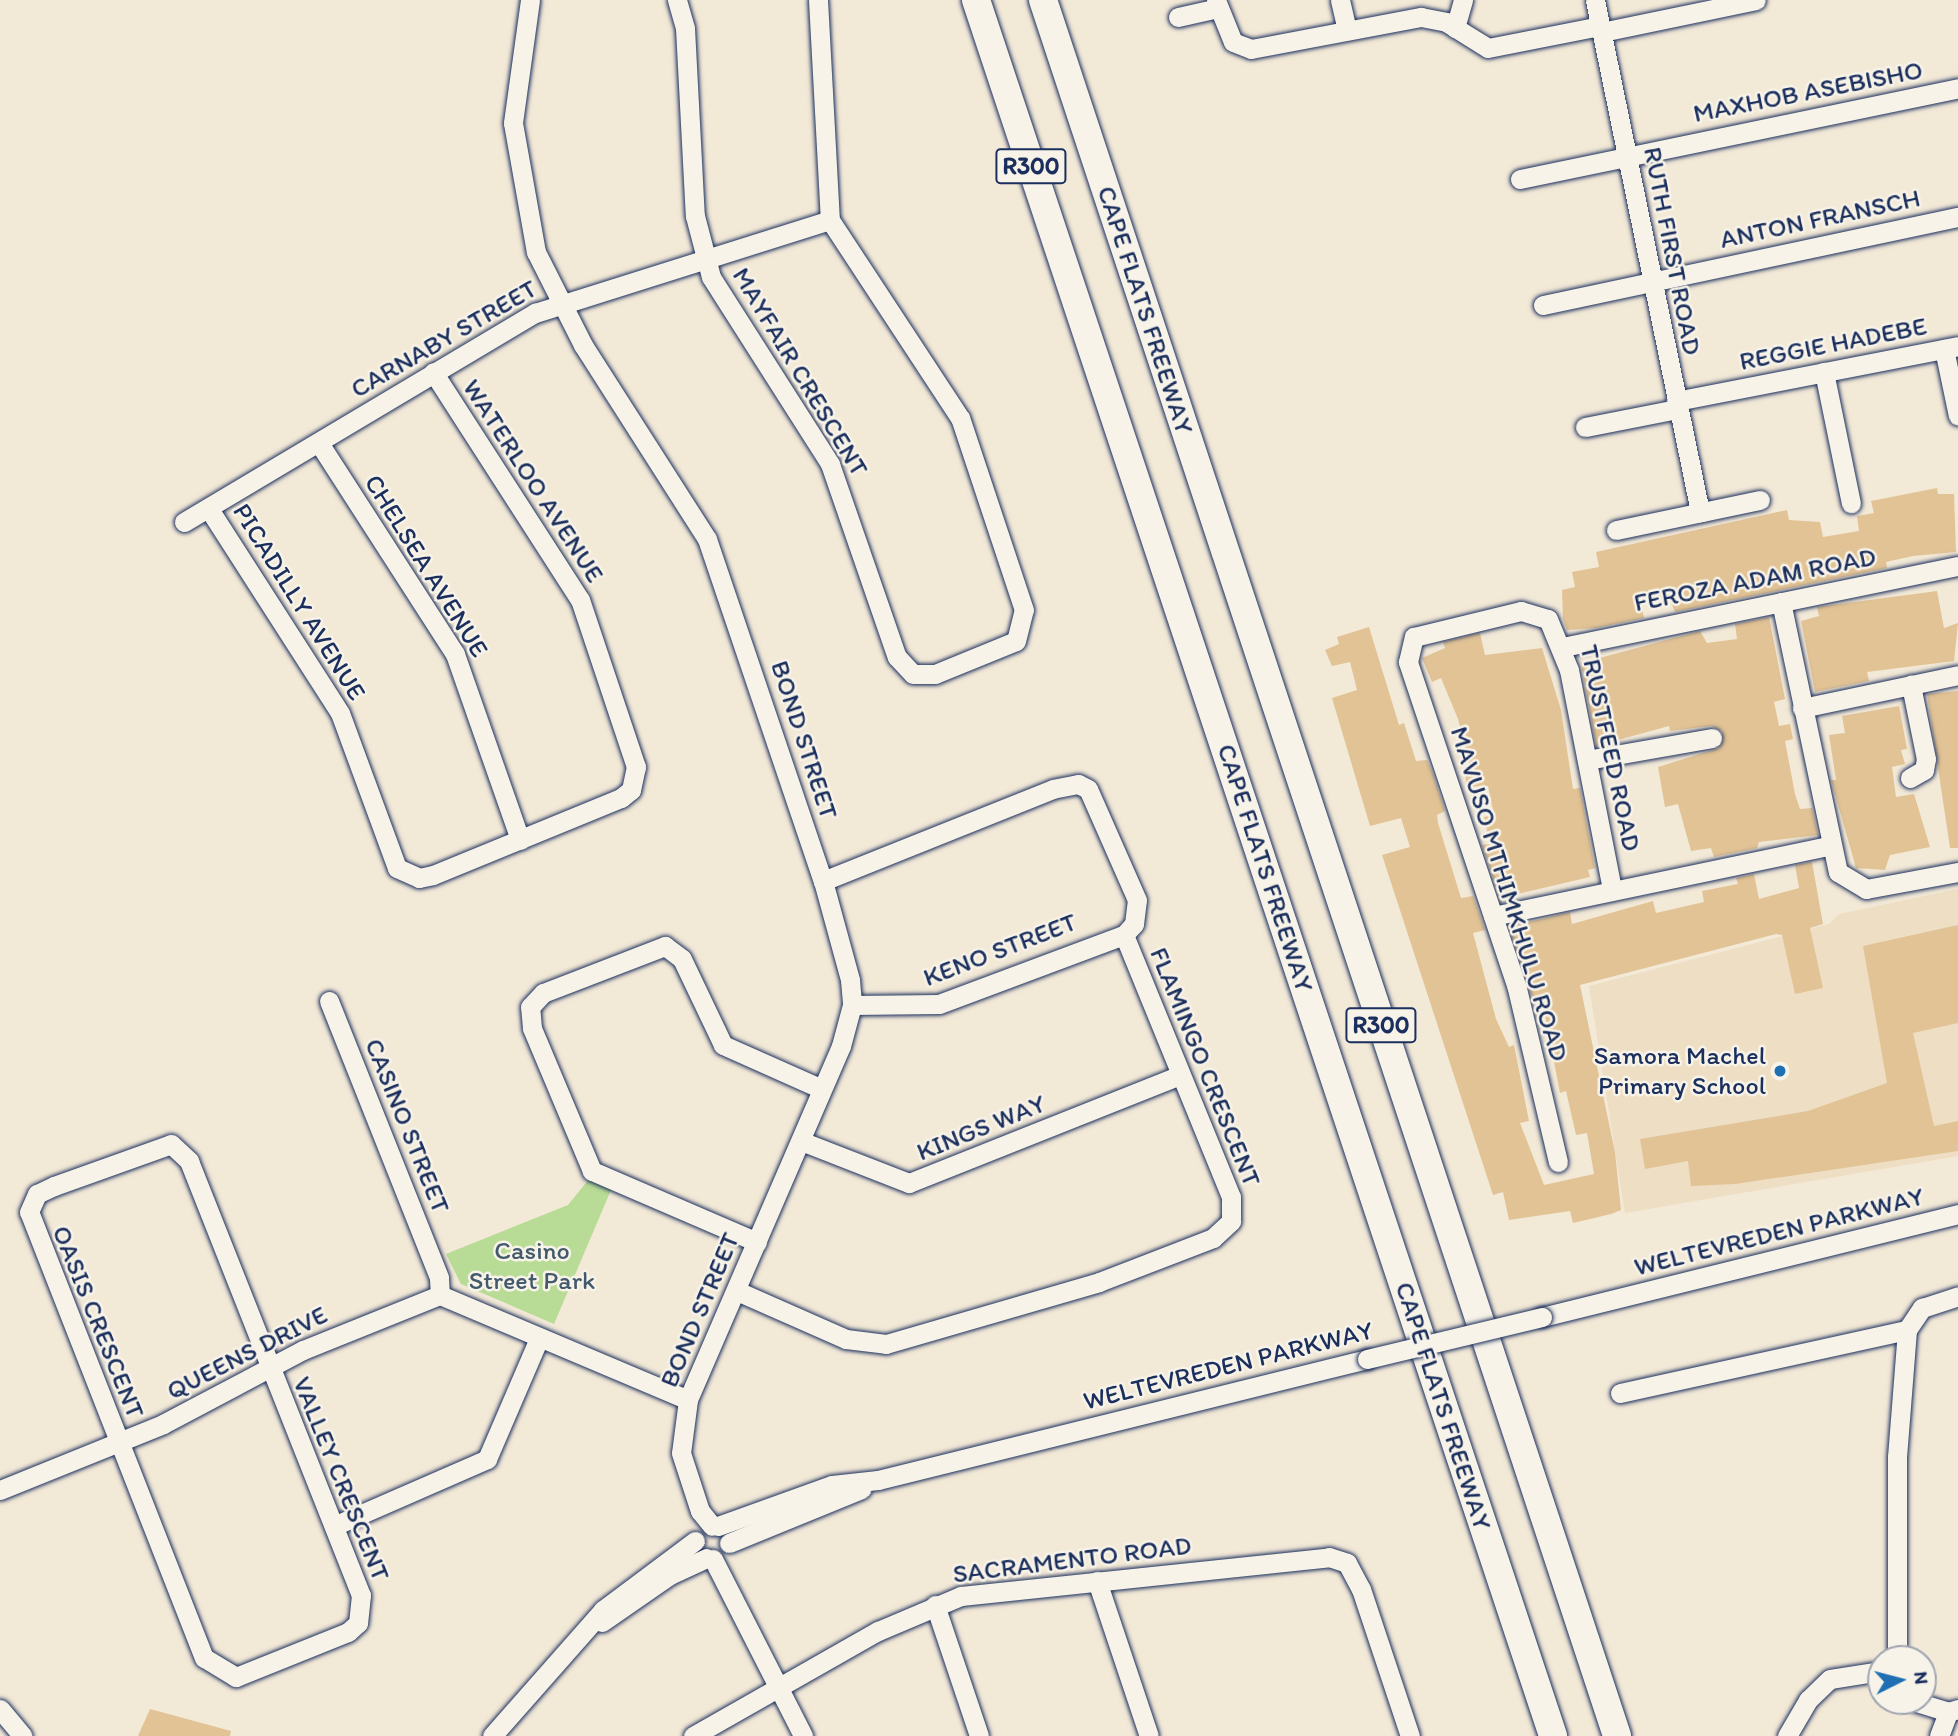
<!DOCTYPE html>
<style>
body{margin:0}
#map{position:relative;width:1958px;height:1736px;overflow:hidden;background:#f3e9d7;font-family:Itim,sans-serif}
div>[style]{position:absolute}
[style*='--x']{left:calc(var(--x)*1px);top:calc(var(--y)*1px);width:calc(var(--w)*1px);rotate:calc(var(--a)*1deg)}
.built>*{inset:0;background:#eedec3}
.green>*{inset:0;background:#b8db95}
.building>*{inset:0;background:#e2c395}
.roads{filter:drop-shadow(0 0 2px #1b2f5e) drop-shadow(0 0 2px #1b2f5e)}
.minor>*{height:19px;margin:-9.5px;padding:0 9.5px;transform-origin:9.5px;border-radius:9.5px;background:#f7f3e8}
.highway>*{height:28px;margin:-14px;padding:0 14px;transform-origin:14px;border-radius:14px;background:#f7f3e8}
.bridges{filter:drop-shadow(0 0 2px #1b2f5e) drop-shadow(0 0 2px #1b2f5e)}
.minor-bridge>*{height:19px;margin:-9.5px;padding:0 9.5px;transform-origin:9.5px;border-radius:9.5px;background:#f7f3e8}
.dots>*{width:19px;height:19px;translate:-50% -50%;box-sizing:border-box;border:4px solid #f7f3e8;border-radius:50%}
span{translate:-50% -50%;white-space:nowrap;text-align:center;line-height:1.15;-webkit-text-stroke:5px #f7f3e8;paint-order:stroke}
.shield-label span{padding:2px 5px;background:#f7f3e8;border:2px solid;border-radius:5px;-webkit-text-stroke-width:0}
.shield-label{font-size:24px;color:#1b2f5e;font-weight:700}
.street-label{font-size:26px;color:#1b2f5e}
.poi-label{font-size:26px;color:#1b2f5e}
.right{translate:-100% -50%;text-align:right}
.park-label{font-size:26px;color:#425a6c}
.north{position:absolute;left:1867px;top:1645px;width:70px;height:70px;box-sizing:border-box;background:#f7f3e8;border:2px solid #9fa5b1;border-radius:50%;rotate:84deg;font-size:19px;font-weight:700;line-height:28px;text-align:center;color:#1b2f5e}
.north::after{content:'';display:block;margin:auto;width:24px;height:32px;background:#1f6fb2;clip-path:polygon(50% 0,100% 100%,50% 72%,0 100%)}
</style>
<div id="map">
<div class="built">
<i style="clip-path:polygon(1958px 889px,1958px 1156px,1625px 1213px,1589px 986px,1829px 924px,1839px 914px)"></i>
</div>
<div class="green">
<i style="clip-path:polygon(589px 1179px,611px 1190px,554px 1324px,461px 1284px,446px 1254px,568px 1205px)"></i>
</div>
<div class="building">
<i style="clip-path:polygon(1937px 488px,1938px 494px,1954px 494px,1956px 552px,1913px 556px,1886px 562px,1887px 568px,1675px 612px,1669px 598px,1641px 604px,1644px 618px,1596px 628px,1567px 630px,1563px 619px,1562px 590px,1575px 587px,1572px 572px,1599px 567px,1596px 552px,1787px 510px,1789px 520px,1820px 522px,1823px 537px,1859px 531px,1857px 516px,1874px 513px,1871px 501px)"></i>
<i style="clip-path:polygon(1937px 591px,1944px 628px,1958px 623px,1954px 661px,1867px 672px,1869px 681px,1815px 692px,1801px 621px,1819px 616px,1817px 607px)"></i>
<i style="clip-path:polygon(1769px 617px,1785px 699px,1774px 702px,1779px 726px,1790px 724px,1793px 739px,1785px 741px,1795px 794px,1800px 809px,1812px 808px,1818px 835px,1759px 842px,1757px 848px,1714px 857px,1711px 848px,1691px 851px,1678px 804px,1665px 807px,1658px 767px,1719px 748px,1722px 731px,1711px 726px,1670px 731px,1669px 726px,1596px 746px,1581px 663px,1700px 631px,1707px 643px,1737px 639px,1735px 624px)"></i>
<i style="clip-path:polygon(1369px 627px,1399px 725px,1404px 723px,1416px 761px,1427px 760px,1433px 774px,1445px 811px,1437px 815px,1438px 823px,1461px 898px,1473px 896px,1485px 930px,1473px 933px,1496px 1019px,1509px 1047px,1514px 1045px,1529px 1121px,1520px 1123px,1544px 1185px,1594px 1174px,1587px 1133px,1576px 1135px,1566px 1091px,1560px 1093px,1544px 1010px,1531px 994px,1509px 927px,1570px 912px,1572px 924px,1653px 901px,1656px 913px,1704px 902px,1702px 891px,1738px 884px,1736px 878px,1754px 874px,1759px 899px,1799px 888px,1795px 865px,1812px 862px,1823px 924px,1810px 928px,1823px 988px,1795px 994px,1782px 935px,1776px 934px,1580px 985px,1615px 1152px,1621px 1210px,1611px 1214px,1573px 1223px,1570px 1211px,1509px 1220px,1503px 1192px,1493px 1195px,1382px 855px,1410px 847px,1401px 818px,1370px 826px,1332px 698px,1357px 690px,1350px 662px,1332px 666px,1325px 650px,1339px 644px,1337px 637px)"></i>
<i style="clip-path:polygon(1480px 633px,1485px 655px,1542px 648px,1561px 710px,1573px 789px,1580px 788px,1595px 868px,1588px 870px,1590px 877px,1500px 898px,1482px 845px,1490px 844px,1484px 817px,1494px 815px,1488px 786px,1467px 787px,1464px 767px,1470px 766px,1458px 719px,1441px 678px,1432px 682px,1422px 658px,1445px 648px,1443px 642px)"></i>
<i style="clip-path:polygon(1958px 691px,1958px 848px,1950px 848px,1927px 694px)"></i>
<i style="clip-path:polygon(1899px 706px,1907px 749px,1901px 750px,1905px 764px,1892px 767px,1896px 797px,1914px 794px,1930px 847px,1890px 855px,1885px 870px,1856px 868px,1831px 780px,1836px 780px,1829px 735px,1845px 733px,1842px 716px)"></i>
<i style="clip-path:polygon(1958px 925px,1958px 1023px,1913px 1033px,1934px 1126px,1958px 1121px,1958px 1151px,1735px 1184px,1691px 1186px,1688px 1161px,1645px 1169px,1640px 1139px,1808px 1111px,1887px 1083px,1863px 946px)"></i>
<i style="clip-path:polygon(150px 1709px,231px 1731px,230px 1736px,138px 1736px)"></i>
</div>
<div class="roads">
<div class="minor">
<i style="--x:530;--y:0;--w:124;--a:97.9"></i>
<i style="--x:513;--y:123;--w:131;--a:79.9"></i>
<i style="--x:536;--y:252;--w:104;--a:63.2"></i>
<i style="--x:583;--y:345;--w:230;--a:57.4"></i>
<i style="--x:707;--y:539;--w:361;--a:71.3"></i>
<i style="--x:823;--y:881;--w:103;--a:74.7"></i>
<i style="--x:850;--y:980;--w:25;--a:85"></i>
<i style="--x:852;--y:1005;--w:42;--a:105"></i>
<i style="--x:841;--y:1046;--w:386;--a:113.4"></i>
<i style="--x:688;--y:1400;--w:53;--a:97.5"></i>
<i style="--x:681;--y:1453;--w:61;--a:71.9"></i>
<i style="--x:700;--y:1511;--w:19;--a:51"></i>
<i style="--x:677;--y:0;--w:29;--a:74"></i>
<i style="--x:685;--y:28;--w:188;--a:87"></i>
<i style="--x:695;--y:216;--w:63;--a:75.3"></i>
<i style="--x:711;--y:277;--w:222;--a:57.5"></i>
<i style="--x:830;--y:464;--w:204;--a:70.9"></i>
<i style="--x:897;--y:657;--w:23;--a:47"></i>
<i style="--x:913;--y:674;--w:22;--a:0"></i>
<i style="--x:935;--y:674;--w:87;--a:-22.2"></i>
<i style="--x:1016;--y:641;--w:32;--a:-76"></i>
<i style="--x:1024;--y:610;--w:202;--a:-108.4"></i>
<i style="--x:960;--y:418;--w:237;--a:-123.3"></i>
<i style="--x:818;--y:0;--w:220;--a:86.9"></i>
<i style="--x:1216;--y:0;--w:45;--a:68"></i>
<i style="--x:1233;--y:42;--w:19;--a:21"></i>
<i style="--x:1251;--y:49;--w:173;--a:-10.7"></i>
<i style="--x:1421;--y:17;--w:25;--a:11"></i>
<i style="--x:1446;--y:22;--w:49;--a:31.8"></i>
<i style="--x:1488;--y:48;--w:114;--a:-11.1"></i>
<i style="--x:1340;--y:0;--w:31;--a:77"></i>
<i style="--x:1595;--y:0;--w:523;--a:78.41"></i>
<i style="--x:1178;--y:17;--w:41;--a:-12.7"></i>
<i style="--x:1455;--y:28;--w:29;--a:-74"></i>
<i style="--x:1602;--y:32;--w:157;--a:-11.7"></i>
<i style="--x:1520;--y:179;--w:447;--a:-11.7"></i>
<i style="--x:1543;--y:305;--w:424;--a:-12"></i>
<i style="--x:1944;--y:349;--w:68;--a:78.2"></i>
<i style="--x:1824;--y:372;--w:134;--a:78.4"></i>
<i style="--x:1676;--y:401;--w:287;--a:-11"></i>
<i style="--x:1585;--y:427;--w:94;--a:-11.1"></i>
<i style="--x:319;--y:443;--w:251;--a:57.2"></i>
<i style="--x:455;--y:654;--w:197;--a:70.7"></i>
<i style="--x:209;--y:509;--w:242;--a:57.3"></i>
<i style="--x:340;--y:713;--w:165;--a:69.8"></i>
<i style="--x:397;--y:868;--w:24;--a:24"></i>
<i style="--x:419;--y:878;--w:14;--a:-12"></i>
<i style="--x:433;--y:875;--w:203;--a:-22.3"></i>
<i style="--x:621;--y:798;--w:13;--a:-39"></i>
<i style="--x:631;--y:790;--w:24;--a:-78"></i>
<i style="--x:636;--y:767;--w:176;--a:-108.5"></i>
<i style="--x:580;--y:600;--w:271;--a:-122.8"></i>
<i style="--x:184;--y:522;--w:409;--a:-30.8"></i>
<i style="--x:535;--y:313;--w:309;--a:-17.5"></i>
<i style="--x:1616;--y:530;--w:147;--a:-11.8"></i>
<i style="--x:1781;--y:602;--w:276;--a:78.1"></i>
<i style="--x:1838;--y:872;--w:33;--a:31"></i>
<i style="--x:1866;--y:889;--w:94;--a:-10.5"></i>
<i style="--x:1563;--y:647;--w:403;--a:-11.6"></i>
<i style="--x:1802;--y:708;--w:159;--a:-11.9"></i>
<i style="--x:1587;--y:760;--w:127;--a:-10"></i>
<i style="--x:1910;--y:778;--w:16;--a:-30"></i>
<i style="--x:1924;--y:770;--w:11;--a:-80"></i>
<i style="--x:1926;--y:759;--w:76;--a:-101.5"></i>
<i style="--x:1493;--y:916;--w:341;--a:-11.8"></i>
<i style="--x:329;--y:1001;--w:298;--a:68.3"></i>
<i style="--x:439;--y:1278;--w:17;--a:87"></i>
<i style="--x:852;--y:1005;--w:87;--a:-0.7"></i>
<i style="--x:939;--y:1004;--w:197;--a:-20.5"></i>
<i style="--x:801;--y:1141;--w:116;--a:21.3"></i>
<i style="--x:909;--y:1183;--w:292;--a:-21.7"></i>
<i style="--x:171;--y:1144;--w:25;--a:43"></i>
<i style="--x:189;--y:1161;--w:467;--a:68.4"></i>
<i style="--x:361;--y:1595;--w:28;--a:96"></i>
<i style="--x:358;--y:1623;--w:13;--a:138"></i>
<i style="--x:348;--y:1632;--w:121;--a:158.1"></i>
<i style="--x:236;--y:1677;--w:37;--a:-149"></i>
<i style="--x:204;--y:1658;--w:479;--a:-111.4"></i>
<i style="--x:29;--y:1212;--w:20;--a:-66"></i>
<i style="--x:37;--y:1194;--w:19;--a:-25"></i>
<i style="--x:54;--y:1186;--w:124;--a:-19.7"></i>
<i style="--x:1558;--y:1162;--w:179;--a:-103.3"></i>
<i style="--x:1517;--y:988;--w:344;--a:-108.5"></i>
<i style="--x:1408;--y:662;--w:26;--a:-77"></i>
<i style="--x:1414;--y:637;--w:110;--a:-13.7"></i>
<i style="--x:1521;--y:611;--w:28;--a:17"></i>
<i style="--x:1548;--y:619;--w:55;--a:67.6"></i>
<i style="--x:1569;--y:670;--w:224;--a:78.9"></i>
<i style="--x:757;--y:1242;--w:180;--a:-156.7"></i>
<i style="--x:592;--y:1171;--w:155;--a:-112.8"></i>
<i style="--x:532;--y:1028;--w:21;--a:-95"></i>
<i style="--x:530;--y:1007;--w:19;--a:-47"></i>
<i style="--x:543;--y:993;--w:131;--a:-21.1"></i>
<i style="--x:665;--y:946;--w:21;--a:37"></i>
<i style="--x:682;--y:959;--w:95;--a:64.5"></i>
<i style="--x:723;--y:1045;--w:108;--a:24"></i>
<i style="--x:737;--y:1291;--w:119;--a:23.8"></i>
<i style="--x:846;--y:1339;--w:40;--a:7.1"></i>
<i style="--x:886;--y:1344;--w:222;--a:-16.2"></i>
<i style="--x:1099;--y:1282;--w:122;--a:-21.1"></i>
<i style="--x:1213;--y:1238;--w:25;--a:-43"></i>
<i style="--x:1231;--y:1221;--w:24;--a:-90"></i>
<i style="--x:1231;--y:1197;--w:283;--a:-112.2"></i>
<i style="--x:1124;--y:935;--w:15;--a:-48"></i>
<i style="--x:1134;--y:924;--w:24;--a:-83"></i>
<i style="--x:1137;--y:900;--w:121;--a:-113.8"></i>
<i style="--x:1088;--y:789;--w:11;--a:-153"></i>
<i style="--x:1078;--y:784;--w:25;--a:169"></i>
<i style="--x:1053;--y:789;--w:248;--a:158.2"></i>
<i style="--x:440;--y:1295;--w:269;--a:22.9"></i>
<i style="--x:1542;--y:1317;--w:429;--a:-13.9"></i>
<i style="--x:1620;--y:1393;--w:294;--a:-12.4"></i>
<i style="--x:0;--y:1490;--w:176;--a:-22"></i>
<i style="--x:163;--y:1424;--w:158;--a:-27.9"></i>
<i style="--x:303;--y:1350;--w:148;--a:-21.9"></i>
<i style="--x:334;--y:1526;--w:167;--a:-23.6"></i>
<i style="--x:487;--y:1459;--w:132;--a:-66.7"></i>
<i style="--x:718;--y:1526;--w:121;--a:-19.8"></i>
<i style="--x:832;--y:1485;--w:46;--a:-6.2"></i>
<i style="--x:878;--y:1480;--w:504;--a:-13.9"></i>
<i style="--x:729;--y:1543;--w:143;--a:-22.2"></i>
<i style="--x:713;--y:1559;--w:199;--a:63"></i>
<i style="--x:1097;--y:1581;--w:163;--a:71.5"></i>
<i style="--x:935;--y:1605;--w:138;--a:71.4"></i>
<i style="--x:602;--y:1622;--w:83;--a:-34.7"></i>
<i style="--x:670;--y:1575;--w:40;--a:-25"></i>
<i style="--x:1897;--y:1659;--w:202;--a:-90"></i>
<i style="--x:1897;--y:1457;--w:127;--a:-85.5"></i>
<i style="--x:1907;--y:1330;--w:27;--a:-56"></i>
<i style="--x:1922;--y:1308;--w:38;--a:-18"></i>
<i style="--x:1913;--y:1701;--w:37;--a:17"></i>
<i style="--x:1948;--y:1712;--w:10;--a:-17"></i>
<i style="--x:0;--y:1709;--w:35;--a:50"></i>
<i style="--x:492;--y:1736;--w:168;--a:-48.6"></i>
<i style="--x:603;--y:1610;--w:115;--a:-36.9"></i>
<i style="--x:693;--y:1736;--w:213;--a:-29.6"></i>
<i style="--x:878;--y:1631;--w:90;--a:-22.9"></i>
<i style="--x:961;--y:1596;--w:370;--a:-6"></i>
<i style="--x:1329;--y:1557;--w:19;--a:18"></i>
<i style="--x:1347;--y:1563;--w:30;--a:62"></i>
<i style="--x:1361;--y:1589;--w:155;--a:71.6"></i>
<i style="--x:1787;--y:1736;--w:42;--a:-59.7"></i>
<i style="--x:1808;--y:1700;--w:30;--a:-44"></i>
<i style="--x:1830;--y:1679;--w:52;--a:-8.9"></i>
<i style="--x:1939;--y:1736;--w:26;--a:-69"></i>
</div>
<div class="highway">
<i style="--x:976;--y:0;--w:1829;--a:71.61"></i>
<i style="--x:1043;--y:0;--w:1828;--a:71.7"></i>
</div>
</div>
<div class="bridges">
<div class="minor-bridge">
<i style="--x:1367;--y:1359;--w:180;--a:-13.5"></i>
</div>
</div>
<div class="dots">
<i style="left:1780px;top:1071px;background:#1f6fb2"></i>
</div>
<div class="shield-label">
<span style="left:1031px;top:166px">R300</span>
<span style="left:1381px;top:1025px">R300</span>
</div>
<div class="street-label">
<span style="left:1808px;top:92px;rotate:-11deg">MAXHOB ASEBISHO</span>
<span style="left:1820px;top:219px;rotate:-12deg">ANTON FRANSCH</span>
<span style="left:1672px;top:251px;rotate:79deg">RUTH FIRST ROAD</span>
<span style="left:1145px;top:310px;rotate:72deg">CAPE FLATS FREEWAY</span>
<span style="left:444px;top:339px;rotate:-30deg">CARNABY STREET</span>
<span style="left:1833px;top:344px;rotate:-11deg">REGGIE HADEBE</span>
<span style="left:800px;top:372px;rotate:59deg">MAYFAIR CRESCENT</span>
<span style="left:533px;top:481px;rotate:57deg">WATERLOO AVENUE</span>
<span style="left:426px;top:566px;rotate:58deg">CHELSEA AVENUE</span>
<span style="left:1755px;top:580px;rotate:-11deg">FEROZA ADAM ROAD</span>
<span style="left:299px;top:602px;rotate:58deg">PICADILLY AVENUE</span>
<span style="left:804px;top:740px;rotate:72deg">BOND STREET</span>
<span style="left:1610px;top:748px;rotate:78deg">TRUSTFEED ROAD</span>
<span style="left:1265px;top:868px;rotate:72deg">CAPE FLATS FREEWAY</span>
<span style="left:1509px;top:894px;rotate:73deg">MAVUSO MTHIMKHULU ROAD</span>
<span style="left:1000px;top:950px;rotate:-21deg">KENO STREET</span>
<span style="left:1205px;top:1067px;rotate:68deg">FLAMINGO CRESCENT</span>
<span style="left:407px;top:1126px;rotate:68deg">CASINO STREET</span>
<span style="left:981px;top:1128px;rotate:-22deg">KINGS WAY</span>
<span style="left:1779px;top:1232px;rotate:-14deg">WELTEVREDEN PARKWAY</span>
<span style="left:700px;top:1310px;rotate:-67deg">BOND STREET</span>
<span style="left:98px;top:1322px;rotate:68deg">OASIS CRESCENT</span>
<span style="left:247px;top:1353px;rotate:-27deg">QUEENS DRIVE</span>
<span style="left:1228px;top:1366px;rotate:-14deg">WELTEVREDEN PARKWAY</span>
<span style="left:1443px;top:1406px;rotate:72deg">CAPE FLATS FREEWAY</span>
<span style="left:341px;top:1479px;rotate:68deg">VALLEY CRESCENT</span>
<span style="left:1072px;top:1560px;rotate:-7deg">SACRAMENTO ROAD</span>
</div>
<div class="poi-label">
<span class="right" style="left:1766px;top:1071px">Samora Machel<br>Primary School</span>
</div>
<div class="park-label">
<span style="left:532px;top:1266px">Casino<br>Street Park</span>
</div>
<div class="north">N</div>
</div>
